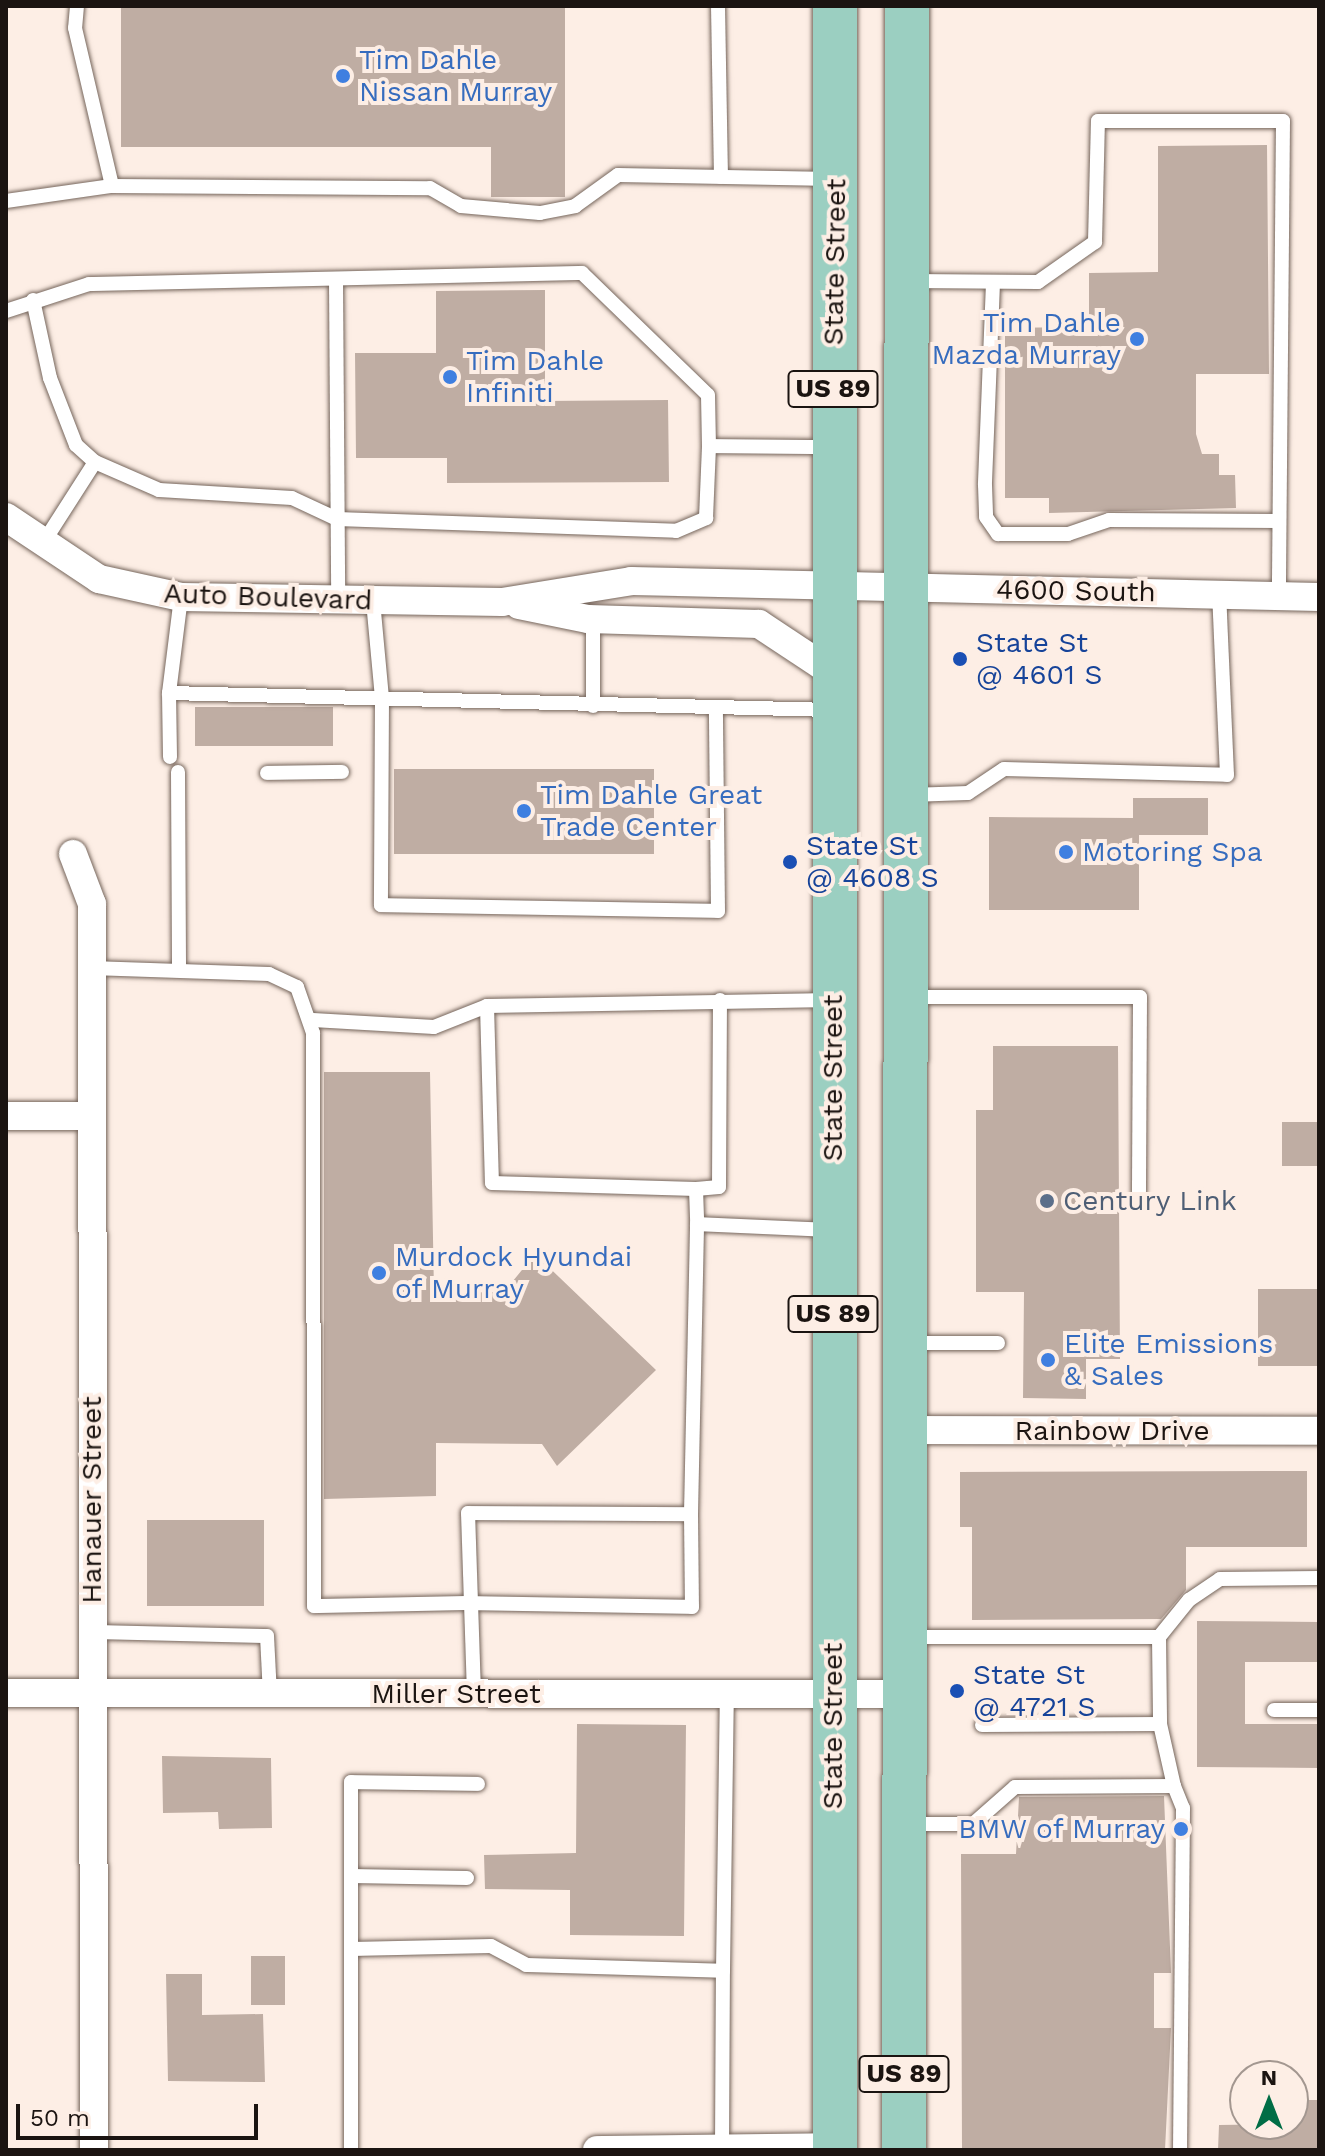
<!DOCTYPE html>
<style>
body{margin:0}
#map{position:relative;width:1325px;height:2156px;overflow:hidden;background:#fdeee5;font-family:"Work Sans",sans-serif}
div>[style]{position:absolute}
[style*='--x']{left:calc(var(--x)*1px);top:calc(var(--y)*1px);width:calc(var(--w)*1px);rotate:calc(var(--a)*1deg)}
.building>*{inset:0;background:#bfada3;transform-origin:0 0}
.roads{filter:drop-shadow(0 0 2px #75655b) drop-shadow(0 0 2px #75655b)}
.lane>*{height:14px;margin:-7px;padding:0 7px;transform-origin:7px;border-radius:7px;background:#fff}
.street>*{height:28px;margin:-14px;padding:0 14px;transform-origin:14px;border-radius:14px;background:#fff}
.primary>*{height:44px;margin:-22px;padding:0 22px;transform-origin:22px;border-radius:22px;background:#9bcfc1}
.dots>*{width:22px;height:22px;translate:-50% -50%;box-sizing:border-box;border:4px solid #fdeee5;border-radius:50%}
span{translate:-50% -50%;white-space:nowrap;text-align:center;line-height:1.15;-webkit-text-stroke:8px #fdeee5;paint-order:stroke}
.shield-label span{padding:2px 6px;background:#fdeee5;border:2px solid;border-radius:6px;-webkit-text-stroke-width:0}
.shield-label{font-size:26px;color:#1b1411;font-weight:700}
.shop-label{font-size:28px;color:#366cbe}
.left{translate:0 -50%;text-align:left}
.right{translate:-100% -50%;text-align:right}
.street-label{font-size:28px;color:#1b1411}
.transit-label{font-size:28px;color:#164399}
.service-label{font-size:28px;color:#4e5e75}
.frame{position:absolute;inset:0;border:8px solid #1b1411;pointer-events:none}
.north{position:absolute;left:1229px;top:2060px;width:80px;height:80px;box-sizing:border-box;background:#fdeee5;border:2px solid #a39790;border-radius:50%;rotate:0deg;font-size:22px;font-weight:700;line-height:32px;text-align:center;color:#1b1411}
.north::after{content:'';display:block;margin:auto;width:28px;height:36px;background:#006d45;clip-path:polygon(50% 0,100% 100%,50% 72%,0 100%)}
.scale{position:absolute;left:16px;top:2104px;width:242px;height:36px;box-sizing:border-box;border:4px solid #1b1411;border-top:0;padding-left:10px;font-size:24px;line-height:28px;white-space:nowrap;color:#1b1411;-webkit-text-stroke:6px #fdeee5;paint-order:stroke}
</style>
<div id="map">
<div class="building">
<i style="clip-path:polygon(121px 6px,565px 6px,565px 197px,491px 197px,491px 147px,121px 147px)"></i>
<i style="clip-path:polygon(1267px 145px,1269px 374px,1196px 374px,1196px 434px,1202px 454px,1219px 454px,1219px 475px,1235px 475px,1236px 508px,1049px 513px,1049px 498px,1005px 498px,1005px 328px,1089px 327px,1089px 273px,1158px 272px,1158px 146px)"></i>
<i style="clip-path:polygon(545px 290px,545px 401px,668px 400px,669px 482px,447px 483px,447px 458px,356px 458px,355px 353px,436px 353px,436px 291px)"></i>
<i style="left:195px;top:707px;width:138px;height:39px"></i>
<i style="left:394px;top:769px;width:260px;height:85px"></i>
<i style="clip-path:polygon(1133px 798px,1208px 798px,1208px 835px,1139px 835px,1139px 910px,989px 910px,989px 817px,1133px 818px)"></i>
<i style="clip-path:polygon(993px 1046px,1118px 1046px,1120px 1359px,1086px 1359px,1086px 1399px,1023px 1398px,1024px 1292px,976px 1292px,976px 1110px,993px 1110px)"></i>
<i style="clip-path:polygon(324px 1072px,430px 1072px,434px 1293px,504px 1292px,535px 1254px,656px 1370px,557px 1466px,542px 1444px,436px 1443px,436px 1496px,324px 1499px)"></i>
<i style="left:1282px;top:1122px;width:37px;height:44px"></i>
<i style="left:1258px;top:1289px;width:61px;height:77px"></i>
<i style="clip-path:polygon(1307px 1471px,1307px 1547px,1186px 1547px,1186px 1590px,1161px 1619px,972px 1620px,972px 1527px,960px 1527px,960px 1472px)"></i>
<i style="left:147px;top:1520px;width:117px;height:86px"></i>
<i style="clip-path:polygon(1197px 1621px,1319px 1622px,1319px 1662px,1245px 1662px,1245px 1724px,1319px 1724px,1319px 1768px,1197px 1767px)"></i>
<i style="clip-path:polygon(577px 1724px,686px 1725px,684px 1936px,570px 1935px,570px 1890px,485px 1889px,484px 1855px,576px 1853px)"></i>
<i style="clip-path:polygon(162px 1756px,271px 1758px,272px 1828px,219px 1829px,218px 1812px,163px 1813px)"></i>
<i style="clip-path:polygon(1164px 1796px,1171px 1973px,1154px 1973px,1154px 2028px,1171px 2028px,1165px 2150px,962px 2150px,961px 1854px,1016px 1854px,1019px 1797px)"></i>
<i style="left:251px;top:1956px;width:34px;height:49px"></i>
<i style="clip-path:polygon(166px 1974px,202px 1974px,202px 2015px,263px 2014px,265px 2082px,168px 2081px)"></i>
<i style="clip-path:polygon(1293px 2100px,1319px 2100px,1319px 2150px,1218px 2150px,1219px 2125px,1293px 2124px)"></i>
</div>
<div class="roads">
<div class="lane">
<i style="--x:77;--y:6;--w:22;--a:95"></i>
<i style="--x:75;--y:28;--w:162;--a:76.8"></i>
<i style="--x:718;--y:6;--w:171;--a:89"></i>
<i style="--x:6;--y:201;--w:107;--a:-8.1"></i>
<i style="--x:112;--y:186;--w:318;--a:0.4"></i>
<i style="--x:430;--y:188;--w:36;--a:30"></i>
<i style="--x:461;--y:206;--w:79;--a:5.1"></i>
<i style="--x:540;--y:213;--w:36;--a:-11"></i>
<i style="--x:575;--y:206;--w:53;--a:-35.8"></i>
<i style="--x:618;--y:175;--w:214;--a:1.1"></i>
<i style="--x:336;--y:281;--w:320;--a:89.6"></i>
<i style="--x:911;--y:281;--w:127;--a:0.5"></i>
<i style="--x:1038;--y:282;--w:70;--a:-35.1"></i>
<i style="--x:1095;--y:242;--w:121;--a:-88.6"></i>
<i style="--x:1098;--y:121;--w:185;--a:0"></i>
<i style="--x:1283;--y:121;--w:474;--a:90.5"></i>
<i style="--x:993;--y:283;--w:202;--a:92.3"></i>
<i style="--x:985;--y:485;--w:32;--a:88"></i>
<i style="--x:986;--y:517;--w:21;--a:55"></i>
<i style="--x:998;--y:534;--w:70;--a:0"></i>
<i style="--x:1068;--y:534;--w:43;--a:-18.9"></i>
<i style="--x:1109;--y:520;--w:170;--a:0.3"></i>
<i style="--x:33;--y:300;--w:80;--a:77.7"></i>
<i style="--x:50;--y:378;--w:72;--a:68.8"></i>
<i style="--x:76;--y:445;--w:25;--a:42"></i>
<i style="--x:95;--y:462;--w:98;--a:122.6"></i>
<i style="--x:6;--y:311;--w:87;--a:-18"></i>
<i style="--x:89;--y:284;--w:493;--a:-1.3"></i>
<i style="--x:582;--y:273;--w:175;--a:44.1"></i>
<i style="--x:708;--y:395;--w:51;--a:88.9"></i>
<i style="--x:709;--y:446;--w:122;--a:0.5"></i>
<i style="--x:95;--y:462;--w:70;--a:23.6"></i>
<i style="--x:159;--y:490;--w:133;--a:3.4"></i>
<i style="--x:292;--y:498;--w:50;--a:25"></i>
<i style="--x:337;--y:519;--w:339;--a:2"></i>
<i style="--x:676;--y:531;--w:33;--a:-23"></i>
<i style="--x:706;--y:518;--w:72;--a:-87.6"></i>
<i style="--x:181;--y:597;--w:97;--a:97.1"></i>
<i style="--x:169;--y:693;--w:663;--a:1.47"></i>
<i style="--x:373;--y:601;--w:97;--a:84.7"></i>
<i style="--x:382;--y:698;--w:207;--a:90.3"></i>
<i style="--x:381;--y:905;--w:337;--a:1"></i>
<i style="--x:718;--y:911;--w:200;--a:-90.6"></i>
<i style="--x:169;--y:693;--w:64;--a:89.1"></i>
<i style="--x:593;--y:706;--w:87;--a:-90"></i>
<i style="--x:178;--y:772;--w:198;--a:89.7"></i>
<i style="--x:267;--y:773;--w:75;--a:-0.8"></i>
<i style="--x:910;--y:795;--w:58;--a:-2"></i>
<i style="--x:968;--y:793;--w:43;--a:-33.7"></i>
<i style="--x:1004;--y:769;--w:223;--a:1.5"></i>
<i style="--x:1227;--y:775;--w:182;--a:-92.5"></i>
<i style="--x:91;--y:968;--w:178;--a:1.9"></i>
<i style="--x:269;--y:974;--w:31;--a:25"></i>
<i style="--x:297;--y:987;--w:49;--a:70.8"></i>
<i style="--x:313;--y:1033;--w:573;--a:89.9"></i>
<i style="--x:314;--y:1606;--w:157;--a:-1.1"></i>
<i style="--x:471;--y:1603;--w:91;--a:88.1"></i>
<i style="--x:910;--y:997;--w:230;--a:0"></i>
<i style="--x:1140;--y:997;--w:196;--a:90.3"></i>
<i style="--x:487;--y:1006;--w:345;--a:-1"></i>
<i style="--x:313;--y:1020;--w:121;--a:3.3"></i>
<i style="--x:434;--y:1027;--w:57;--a:-21.6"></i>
<i style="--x:487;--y:1006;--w:177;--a:88.4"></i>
<i style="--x:492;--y:1183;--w:204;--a:1.7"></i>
<i style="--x:696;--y:1189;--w:23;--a:-5"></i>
<i style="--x:719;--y:1187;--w:187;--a:-89.7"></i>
<i style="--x:696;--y:1189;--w:35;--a:88"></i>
<i style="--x:697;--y:1224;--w:132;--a:2.6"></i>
<i style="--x:910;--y:1343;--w:88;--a:0"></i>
<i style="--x:691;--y:1514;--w:93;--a:89.4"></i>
<i style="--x:692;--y:1607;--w:221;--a:-179"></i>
<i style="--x:471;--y:1603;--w:90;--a:-91.9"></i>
<i style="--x:468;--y:1513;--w:223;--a:0.3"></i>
<i style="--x:691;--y:1514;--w:290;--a:-88.8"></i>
<i style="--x:92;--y:1632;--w:175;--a:1.3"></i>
<i style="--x:267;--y:1636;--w:59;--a:87.1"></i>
<i style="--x:910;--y:1637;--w:249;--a:0"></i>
<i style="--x:1159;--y:1637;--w:48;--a:-51"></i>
<i style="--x:1189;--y:1600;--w:37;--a:-34"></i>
<i style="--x:1220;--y:1579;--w:99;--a:-0.6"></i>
<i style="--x:1159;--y:1637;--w:87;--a:89.3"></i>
<i style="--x:1160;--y:1724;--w:64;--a:77.3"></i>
<i style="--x:1274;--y:1710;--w:45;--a:0"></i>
<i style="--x:982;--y:1725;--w:178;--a:-0.3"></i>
<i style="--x:910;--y:1824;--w:63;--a:0"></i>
<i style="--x:973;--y:1824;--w:56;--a:-41.4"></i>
<i style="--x:1015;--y:1787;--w:159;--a:-0.4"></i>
<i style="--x:1174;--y:1786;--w:24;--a:68"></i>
<i style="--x:1183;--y:1808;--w:342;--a:90.5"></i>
<i style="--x:351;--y:1876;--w:116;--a:1"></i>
<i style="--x:351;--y:1949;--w:140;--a:-1.2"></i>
<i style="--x:491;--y:1946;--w:40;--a:28"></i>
<i style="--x:526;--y:1965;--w:197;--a:1.7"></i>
<i style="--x:723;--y:1971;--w:277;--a:-89.2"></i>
<i style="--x:722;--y:2149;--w:178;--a:-89.7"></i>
<i style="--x:351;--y:2150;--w:368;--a:-90"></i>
<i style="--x:351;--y:1782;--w:127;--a:0.9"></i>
</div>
<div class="street">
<i style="--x:6;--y:517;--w:112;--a:33.7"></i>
<i style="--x:99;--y:579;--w:84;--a:12.4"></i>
<i style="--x:181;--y:597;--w:321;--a:0.9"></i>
<i style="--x:502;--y:602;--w:131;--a:-9.2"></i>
<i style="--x:631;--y:581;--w:688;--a:1.33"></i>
<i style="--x:519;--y:605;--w:70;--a:11.5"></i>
<i style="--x:588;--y:619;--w:171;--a:1.7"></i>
<i style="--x:759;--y:624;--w:89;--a:33.5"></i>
<i style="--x:73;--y:854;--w:53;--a:69.2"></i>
<i style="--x:92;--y:904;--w:1246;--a:89.91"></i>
<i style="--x:6;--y:1116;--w:85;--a:0"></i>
<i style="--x:906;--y:1430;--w:413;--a:0.1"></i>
<i style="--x:6;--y:1693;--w:899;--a:0.06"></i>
<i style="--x:597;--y:2150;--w:238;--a:-0.7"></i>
</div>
<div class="primary">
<i style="--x:835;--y:2150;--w:2144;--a:-90"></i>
<i style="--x:904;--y:2150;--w:2144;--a:-89.92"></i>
</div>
</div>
<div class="dots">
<i style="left:343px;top:76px;background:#3f7fe0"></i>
<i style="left:1137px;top:339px;background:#3f7fe0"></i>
<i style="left:450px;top:377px;background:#3f7fe0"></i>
<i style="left:960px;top:659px;background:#1a4fb4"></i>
<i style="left:524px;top:811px;background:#3f7fe0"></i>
<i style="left:1066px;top:852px;background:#3f7fe0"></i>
<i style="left:790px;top:862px;background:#1a4fb4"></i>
<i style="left:1047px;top:1201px;background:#5c6f8a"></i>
<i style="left:379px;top:1273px;background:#3f7fe0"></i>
<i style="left:1048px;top:1360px;background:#3f7fe0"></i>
<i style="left:957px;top:1691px;background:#1a4fb4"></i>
<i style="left:1181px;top:1829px;background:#3f7fe0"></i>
</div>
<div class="shield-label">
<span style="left:833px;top:389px">US 89</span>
<span style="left:833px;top:1314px">US 89</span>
<span style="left:904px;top:2074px">US 89</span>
</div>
<div class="shop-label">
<span class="left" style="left:359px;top:76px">Tim Dahle<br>Nissan Murray</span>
<span class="right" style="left:1121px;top:339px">Tim Dahle<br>Mazda Murray</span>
<span class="left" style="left:466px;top:377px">Tim Dahle<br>Infiniti</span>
<span class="left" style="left:540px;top:811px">Tim Dahle Great<br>Trade Center</span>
<span class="left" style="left:1082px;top:852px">Motoring Spa</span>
<span class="left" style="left:395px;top:1273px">Murdock Hyundai<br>of Murray</span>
<span class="left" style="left:1064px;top:1360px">Elite Emissions<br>&amp; Sales</span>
<span class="right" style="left:1165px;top:1829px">BMW of Murray</span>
</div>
<div class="street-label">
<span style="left:835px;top:262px;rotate:-89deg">State Street</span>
<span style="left:1076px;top:591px;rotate:1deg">4600 South</span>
<span style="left:268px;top:597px;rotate:2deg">Auto Boulevard</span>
<span style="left:833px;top:1078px;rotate:-90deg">State Street</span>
<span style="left:1112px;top:1431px">Rainbow Drive</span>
<span style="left:92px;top:1500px;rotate:-90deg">Hanauer Street</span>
<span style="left:456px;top:1694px">Miller Street</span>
<span style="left:833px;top:1726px;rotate:-90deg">State Street</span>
</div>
<div class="transit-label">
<span class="left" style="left:976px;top:659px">State St<br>@ 4601 S</span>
<span class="left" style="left:806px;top:862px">State St<br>@ 4608 S</span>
<span class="left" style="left:973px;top:1691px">State St<br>@ 4721 S</span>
</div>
<div class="service-label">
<span class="left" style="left:1063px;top:1201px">Century Link</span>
</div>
<div class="frame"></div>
<div class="north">N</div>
<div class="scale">50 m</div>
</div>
